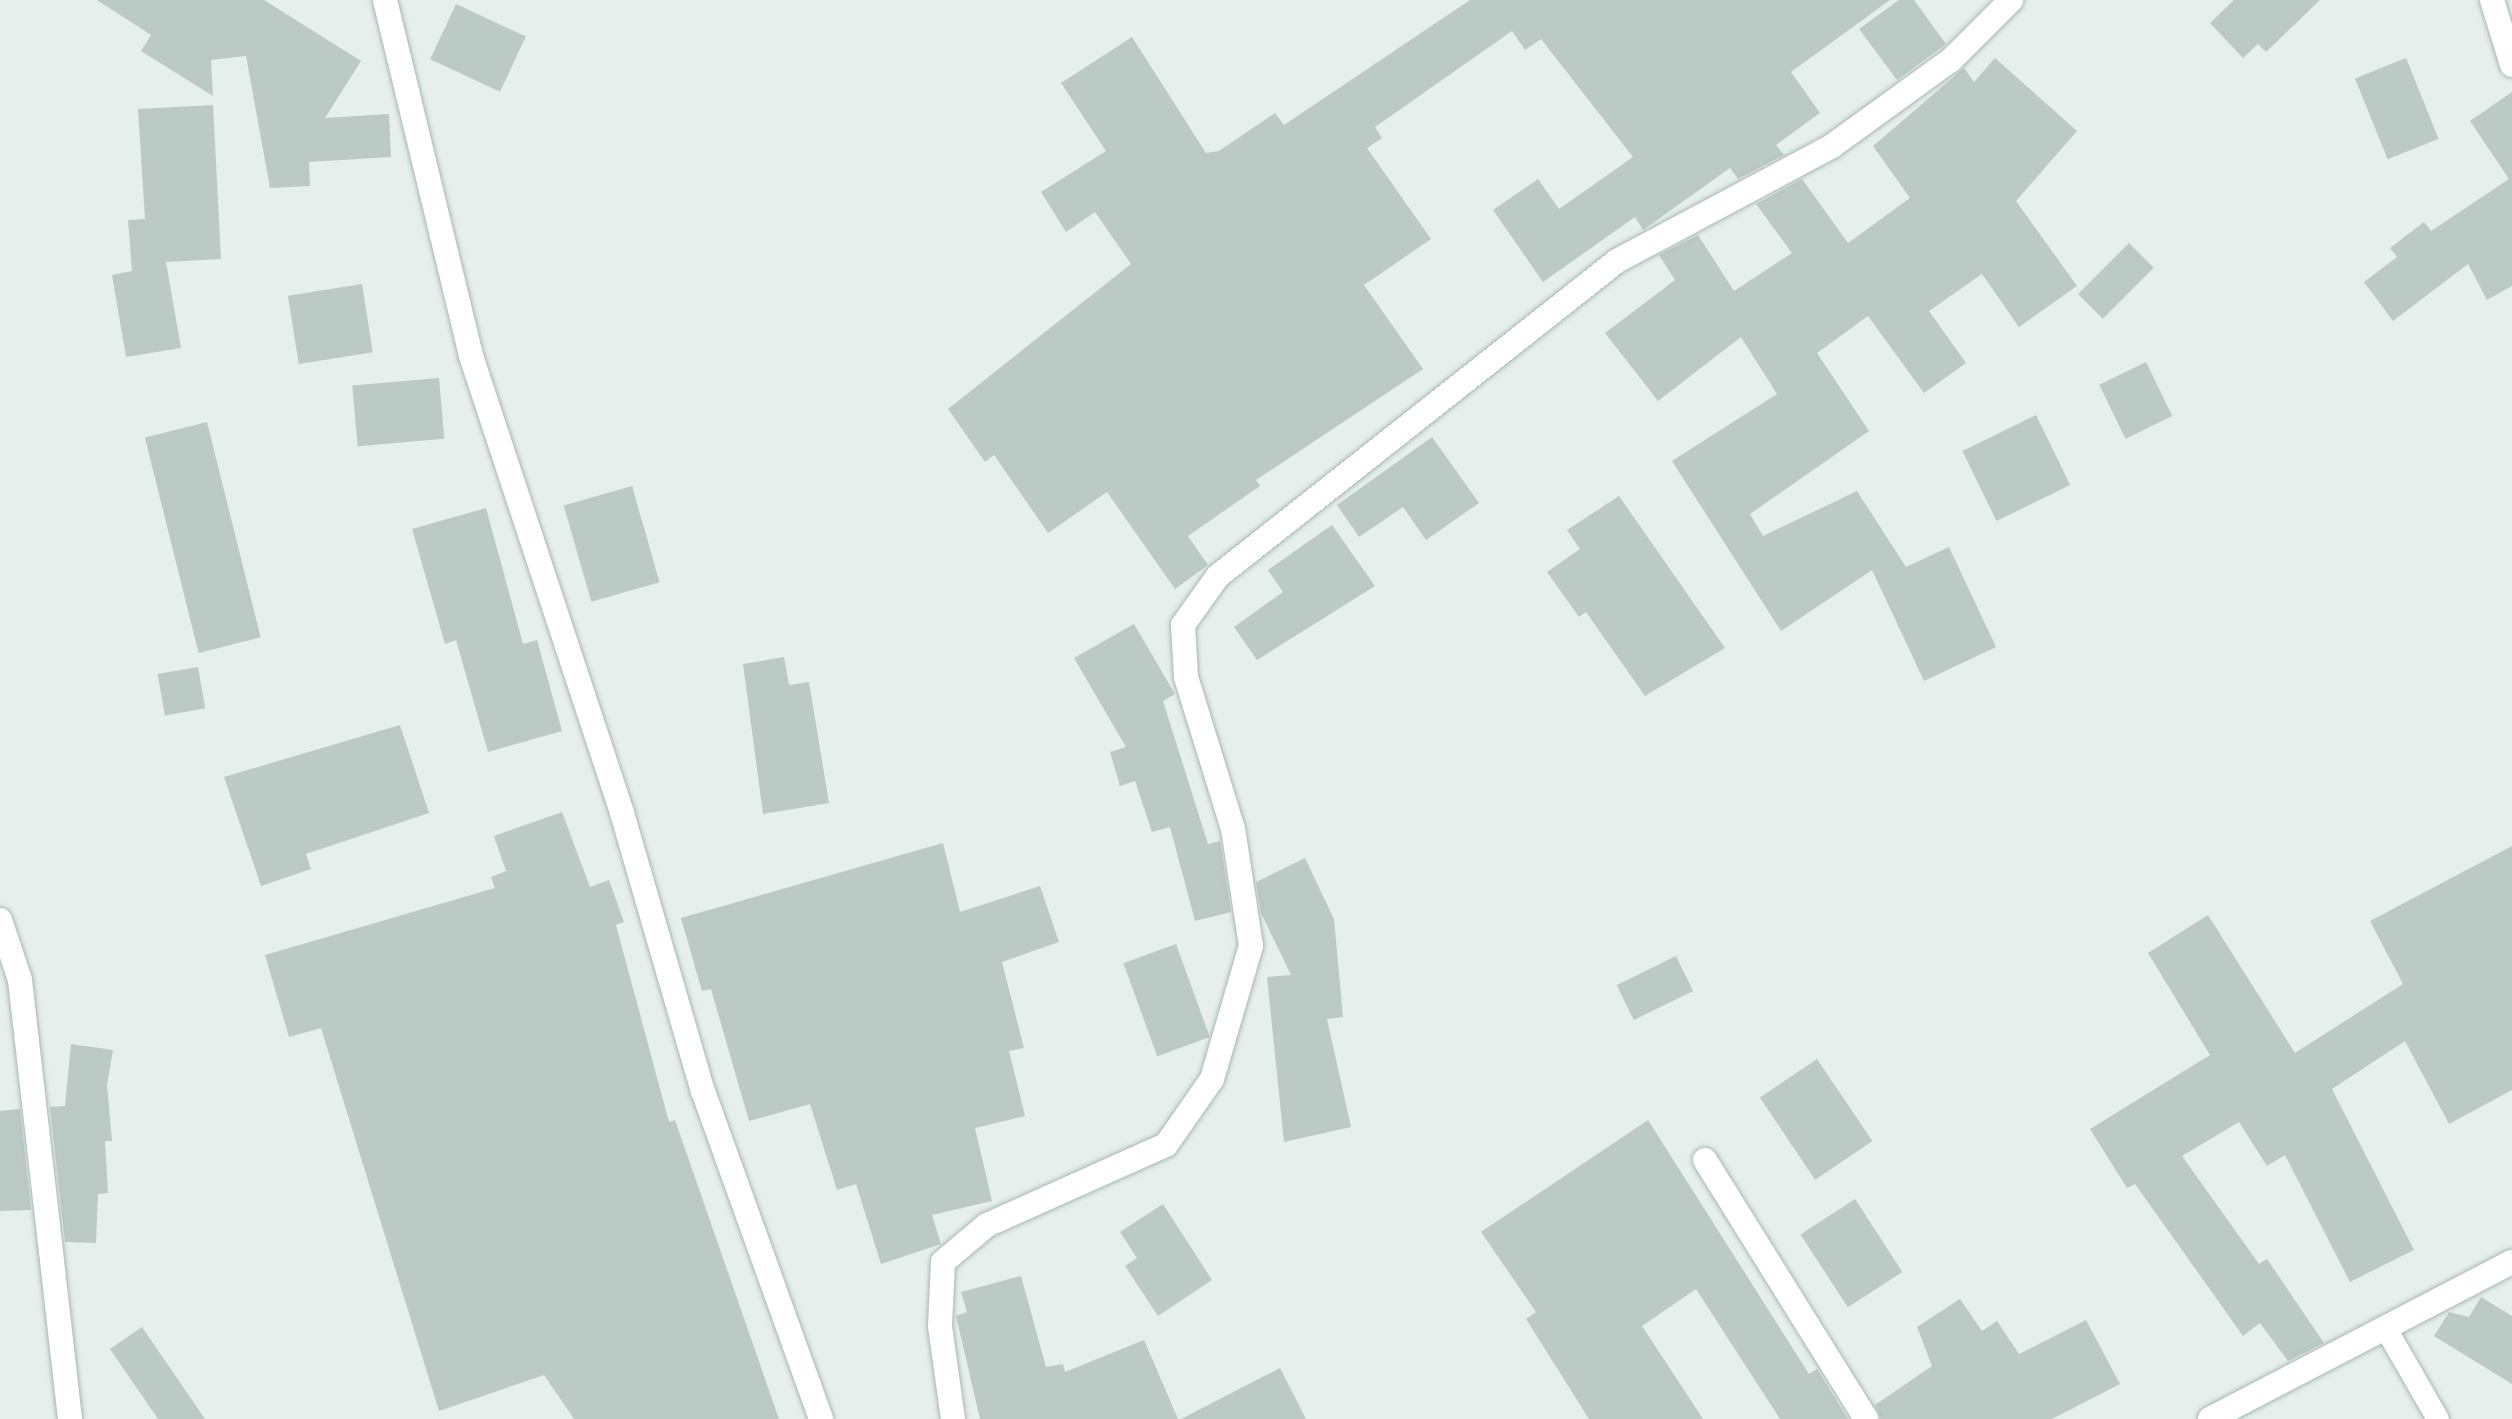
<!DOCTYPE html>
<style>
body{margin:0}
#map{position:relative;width:2512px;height:1419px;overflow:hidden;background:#e6efeb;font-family:Helvetica,sans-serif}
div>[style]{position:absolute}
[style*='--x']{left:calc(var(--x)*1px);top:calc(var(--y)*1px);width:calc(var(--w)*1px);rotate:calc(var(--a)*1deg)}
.building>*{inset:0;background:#bbcac4;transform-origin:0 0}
.roads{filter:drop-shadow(0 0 2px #a8b8b2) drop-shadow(0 0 2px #a8b8b2)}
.lane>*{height:22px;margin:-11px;padding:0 11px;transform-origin:11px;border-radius:11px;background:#fff}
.street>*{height:24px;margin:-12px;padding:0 12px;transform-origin:12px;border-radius:12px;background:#fff}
.secondary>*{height:24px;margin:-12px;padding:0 12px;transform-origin:12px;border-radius:12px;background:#fff}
span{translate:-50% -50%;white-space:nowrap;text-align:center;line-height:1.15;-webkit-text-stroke:7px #f7fbf9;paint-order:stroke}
</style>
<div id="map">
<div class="building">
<i style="clip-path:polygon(97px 0,264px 0,361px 61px,325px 118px,389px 114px,391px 157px,309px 162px,310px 186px,270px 188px,246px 56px,211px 60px,213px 96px,141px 51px,151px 35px)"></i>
<i style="clip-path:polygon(1470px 0,1890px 0,1791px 72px,1820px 113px,1776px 145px,1784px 155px,1738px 179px,1730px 168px,1643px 230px,1635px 217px,1543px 282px,1493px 210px,1538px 179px,1559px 209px,1633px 157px,1541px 39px,1525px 50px,1512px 31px,1375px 127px,1382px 138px,1367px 148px,1431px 239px,1364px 285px,1423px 369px,1256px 480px,1260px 486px,1188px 536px,1208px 565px,1175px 589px,1107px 492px,1048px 533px,994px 455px,985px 462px,948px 409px,1131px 264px,1095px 212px,1066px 232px,1041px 192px,1106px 151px,1061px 83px,1132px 37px,1206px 153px,1219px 151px,1275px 113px,1284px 125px)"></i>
<i style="clip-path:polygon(1899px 0,1914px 0,1946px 44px,1897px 80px,1859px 29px)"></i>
<i style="clip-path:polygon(2234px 0,2320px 0,2266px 52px,2258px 44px,2243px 58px,2210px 23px)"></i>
<i style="left:456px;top:4px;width:77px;height:61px;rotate:25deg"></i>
<i style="clip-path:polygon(1995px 58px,2077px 131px,2016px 201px,2077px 286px,2019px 327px,1982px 274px,1929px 311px,1966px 363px,1924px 393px,1868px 316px,1817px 353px,1869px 431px,1750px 514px,1763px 536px,1857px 491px,1906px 567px,1949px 547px,1996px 647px,1924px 681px,1872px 570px,1781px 631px,1672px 461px,1777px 394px,1741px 337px,1658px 401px,1605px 333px,1675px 280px,1659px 255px,1698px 235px,1734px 291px,1792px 253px,1756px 204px,1802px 179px,1848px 243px,1910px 198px,1873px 146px,1964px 68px,1974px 82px)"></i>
<i style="left:2406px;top:58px;width:87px;height:55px;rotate:68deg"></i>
<i style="clip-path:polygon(2512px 92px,2512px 286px,2487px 300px,2468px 264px,2393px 321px,2364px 282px,2397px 257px,2390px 248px,2424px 222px,2431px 231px,2509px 179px,2470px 121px)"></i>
<i style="clip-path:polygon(213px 105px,221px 259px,166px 262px,181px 348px,126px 357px,112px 275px,132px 271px,128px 220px,145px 219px,138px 109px)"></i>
<i style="left:2129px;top:243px;width:35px;height:72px;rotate:45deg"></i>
<i style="left:362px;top:284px;width:69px;height:75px;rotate:81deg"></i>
<i style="left:2146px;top:362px;width:60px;height:52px;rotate:64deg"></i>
<i style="left:439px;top:378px;width:61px;height:87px;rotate:85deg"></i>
<i style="left:2036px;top:415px;width:78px;height:82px;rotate:64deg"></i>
<i style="left:207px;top:422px;width:222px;height:64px;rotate:76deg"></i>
<i style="clip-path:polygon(1432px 437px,1479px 503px,1426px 540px,1403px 507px,1359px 537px,1337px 505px)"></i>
<i style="left:632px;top:486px;width:100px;height:71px;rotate:74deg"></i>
<i style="clip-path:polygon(1619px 496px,1725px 648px,1645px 696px,1586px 612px,1579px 617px,1547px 572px,1580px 549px,1567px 530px)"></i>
<i style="clip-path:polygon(486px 508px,523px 644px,537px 640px,562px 731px,488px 752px,456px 640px,445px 644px,412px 529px)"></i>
<i style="clip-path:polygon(1332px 525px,1375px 586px,1257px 660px,1234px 627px,1283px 592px,1268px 570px)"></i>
<i style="clip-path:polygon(1134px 624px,1175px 694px,1163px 701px,1208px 844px,1220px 841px,1231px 912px,1195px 921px,1170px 827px,1152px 832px,1135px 781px,1120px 786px,1110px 752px,1126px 747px,1074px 658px)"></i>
<i style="clip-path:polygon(784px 657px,789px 685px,809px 682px,829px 803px,763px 814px,743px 664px)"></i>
<i style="left:198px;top:667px;width:42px;height:41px;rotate:80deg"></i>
<i style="clip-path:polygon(400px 725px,429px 813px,306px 854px,311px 869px,261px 886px,224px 777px)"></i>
<i style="clip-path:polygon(562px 812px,590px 887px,609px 880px,624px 922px,616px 925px,669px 1122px,675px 1120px,779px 1419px,574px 1419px,544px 1375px,439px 1411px,321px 1028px,289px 1037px,265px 955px,495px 888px,491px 877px,506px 871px,494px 836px)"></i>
<i style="clip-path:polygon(943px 843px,960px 912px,1040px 886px,1059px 942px,1002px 962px,1024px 1048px,1009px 1051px,1025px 1116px,975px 1128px,992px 1201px,932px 1215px,941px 1244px,881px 1264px,856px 1184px,837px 1190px,810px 1104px,749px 1121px,711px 989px,702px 991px,681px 918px)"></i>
<i style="clip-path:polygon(2512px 846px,2512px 1090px,2449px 1124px,2405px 1041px,2332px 1089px,2414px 1250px,2350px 1282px,2285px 1155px,2267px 1166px,2239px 1122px,2182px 1156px,2259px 1264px,2267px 1259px,2324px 1343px,2288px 1361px,2260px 1323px,2243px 1336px,2135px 1184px,2127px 1188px,2090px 1129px,2210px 1055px,2148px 953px,2208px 915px,2295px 1053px,2403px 984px,2370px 921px)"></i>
<i style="clip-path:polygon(1305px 858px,1334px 919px,1343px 1017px,1327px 1019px,1351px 1127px,1284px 1142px,1267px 977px,1291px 975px,1261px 913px,1256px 882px)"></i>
<i style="left:1176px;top:944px;width:99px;height:56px;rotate:70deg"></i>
<i style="left:1676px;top:956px;width:39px;height:66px;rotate:64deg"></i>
<i style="clip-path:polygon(71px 1044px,113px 1050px,107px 1085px,112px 1141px,105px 1141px,108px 1193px,98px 1194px,96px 1243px,65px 1242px,50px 1107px,65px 1106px)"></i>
<i style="left:1817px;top:1059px;width:99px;height:69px;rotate:56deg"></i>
<i style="clip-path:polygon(20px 1109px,31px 1210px,0 1211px,0 1111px)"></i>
<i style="clip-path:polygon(1648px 1120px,1809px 1374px,1817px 1369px,1848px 1419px,1780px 1419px,1696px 1289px,1642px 1326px,1703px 1419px,1589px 1419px,1526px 1319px,1536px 1312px,1481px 1232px)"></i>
<i style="left:1855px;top:1199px;width:87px;height:65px;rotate:57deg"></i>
<i style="clip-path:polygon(1163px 1204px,1212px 1280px,1158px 1316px,1125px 1266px,1137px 1258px,1120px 1232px)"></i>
<i style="clip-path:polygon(1021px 1276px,1046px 1367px,1063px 1364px,1065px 1372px,1144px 1340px,1178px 1419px,980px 1419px,956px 1316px,967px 1312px,961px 1292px)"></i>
<i style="clip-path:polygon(2481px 1297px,2512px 1316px,2512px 1384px,2434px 1336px,2449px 1312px,2469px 1317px)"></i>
<i style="clip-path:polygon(1960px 1299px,1982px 1331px,1997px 1321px,2019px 1354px,2086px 1320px,2120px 1384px,2052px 1419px,1881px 1419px,1875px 1405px,1932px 1366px,1917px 1327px)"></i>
<i style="clip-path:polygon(142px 1327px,205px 1419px,158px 1419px,110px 1349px)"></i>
<i style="clip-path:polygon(1280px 1368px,1306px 1419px,1181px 1419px)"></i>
</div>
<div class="roads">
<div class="lane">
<i style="--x:2385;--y:1327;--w:106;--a:60.1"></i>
</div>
<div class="street">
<i style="--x:385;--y:0;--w:366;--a:76.4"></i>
<i style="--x:471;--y:356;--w:481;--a:71.7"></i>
<i style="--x:622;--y:813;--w:290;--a:73.8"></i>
<i style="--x:703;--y:1091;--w:349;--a:70.2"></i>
<i style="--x:2492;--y:0;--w:68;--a:72.9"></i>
<i style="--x:1705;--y:1160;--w:305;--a:58.1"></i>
<i style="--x:953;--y:1419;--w:94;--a:-98"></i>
<i style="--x:940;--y:1326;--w:64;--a:-87.3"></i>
<i style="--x:943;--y:1262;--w:57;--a:-40.1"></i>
<i style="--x:987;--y:1225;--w:196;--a:-24.1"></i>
<i style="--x:1166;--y:1145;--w:80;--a:-55.1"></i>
<i style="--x:1212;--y:1079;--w:139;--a:-73.7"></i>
<i style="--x:1251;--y:946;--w:118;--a:-98.7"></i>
<i style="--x:1233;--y:829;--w:159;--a:-107.2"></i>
<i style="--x:1186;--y:677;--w:52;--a:-93.3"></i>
<i style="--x:1183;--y:625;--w:60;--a:-54.5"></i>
<i style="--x:1218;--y:576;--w:508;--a:-38.29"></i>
<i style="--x:1617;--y:261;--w:244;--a:-28.1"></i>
<i style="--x:1832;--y:146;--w:147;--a:-35.9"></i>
<i style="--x:1951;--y:60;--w:85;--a:-45"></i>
<i style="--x:2210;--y:1419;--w:340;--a:-27.5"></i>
</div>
<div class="secondary">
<i style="--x:0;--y:920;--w:63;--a:71.6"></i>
<i style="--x:20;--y:980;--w:442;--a:83.5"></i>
</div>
</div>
</div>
